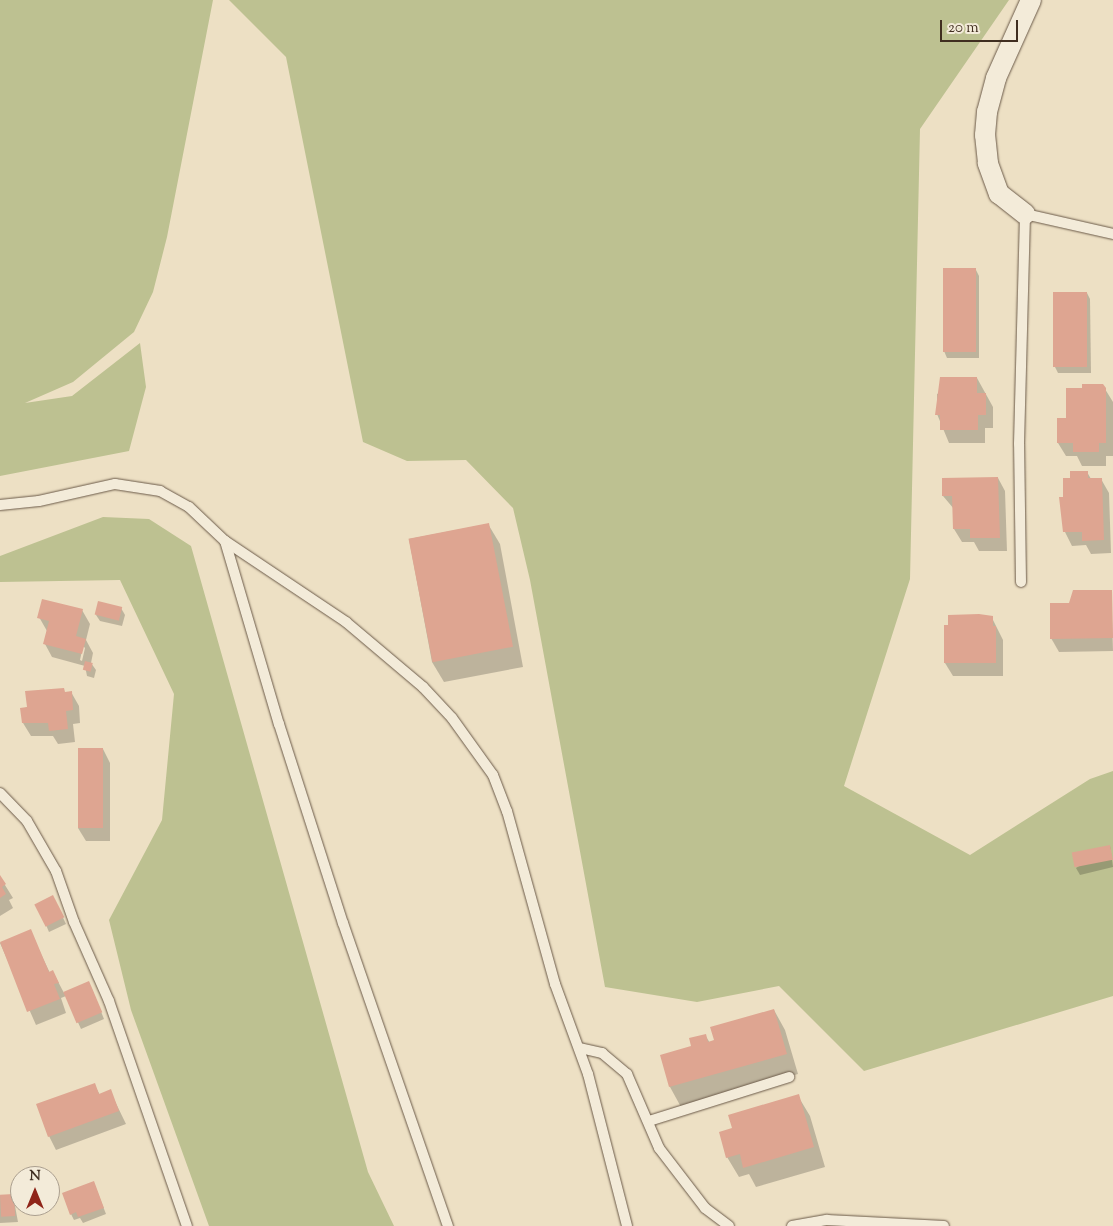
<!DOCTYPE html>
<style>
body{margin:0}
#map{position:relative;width:1113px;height:1226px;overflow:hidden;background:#ede0c4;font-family:"Sorts Mill Goudy",serif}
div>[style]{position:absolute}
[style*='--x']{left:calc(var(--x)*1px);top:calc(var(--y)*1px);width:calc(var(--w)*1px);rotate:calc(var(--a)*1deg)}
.green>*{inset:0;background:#bdc191}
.shadow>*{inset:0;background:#0003}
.building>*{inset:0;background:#dea591;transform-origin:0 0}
.roads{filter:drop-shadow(0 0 1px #6b5a49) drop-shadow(0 0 1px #6b5a49)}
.lane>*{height:10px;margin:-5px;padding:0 5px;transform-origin:5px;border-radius:5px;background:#f3ebd9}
.street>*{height:20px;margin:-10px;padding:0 10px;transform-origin:10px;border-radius:10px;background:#f3ebd9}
span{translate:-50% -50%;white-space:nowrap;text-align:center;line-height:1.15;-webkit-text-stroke:4.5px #f3ebd9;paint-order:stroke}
.north{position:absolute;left:10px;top:1166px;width:50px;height:50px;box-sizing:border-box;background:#f3ebd9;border:1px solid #ab9f8f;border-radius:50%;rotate:0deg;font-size:14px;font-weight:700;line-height:20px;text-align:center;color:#402e20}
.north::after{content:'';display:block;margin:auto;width:18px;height:22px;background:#8f2418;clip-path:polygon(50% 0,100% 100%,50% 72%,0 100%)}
.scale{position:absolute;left:940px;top:20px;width:78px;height:22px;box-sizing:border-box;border:2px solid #402e20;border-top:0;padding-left:6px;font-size:15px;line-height:18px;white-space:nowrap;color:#402e20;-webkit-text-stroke:4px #f3ebd9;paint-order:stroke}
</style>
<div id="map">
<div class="green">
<i style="clip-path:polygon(0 0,213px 0,167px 237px,153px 292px,134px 332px,73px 382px,25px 403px,72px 396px,140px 343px,146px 387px,129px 451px,0 476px)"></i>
<i style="clip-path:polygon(229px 0,1009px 0,920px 129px,910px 579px,844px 786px,970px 855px,1090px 779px,1113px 771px,1113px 996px,864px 1071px,779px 986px,697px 1002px,605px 987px,530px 580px,513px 508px,466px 460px,407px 461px,363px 442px,286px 57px)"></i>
<i style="clip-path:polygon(103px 517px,149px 519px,191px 546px,368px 1172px,394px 1226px,209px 1226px,131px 1010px,109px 920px,162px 820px,174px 694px,120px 580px,0 582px,0 556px)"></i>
</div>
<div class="shadow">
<i style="clip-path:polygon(976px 270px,979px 276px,979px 358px,947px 358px,944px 351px)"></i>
<i style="clip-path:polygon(1087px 293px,1090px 299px,1091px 373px,1058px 373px,1055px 367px)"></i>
<i style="clip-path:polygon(977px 378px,993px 407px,993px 428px,985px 428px,985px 443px,949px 443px,937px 414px,937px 394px)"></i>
<i style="clip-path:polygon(1105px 389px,1113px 402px,1113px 456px,1106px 456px,1106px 466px,1082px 466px,1077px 456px,1066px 456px,1058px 443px,1058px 419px,1067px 419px)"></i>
<i style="clip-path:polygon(1087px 472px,1091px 479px,1101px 479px,1109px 493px,1111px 553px,1091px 554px,1086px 545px,1072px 546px,1065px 532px,1060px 498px,1064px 498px,1072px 480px)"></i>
<i style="clip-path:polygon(998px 478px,1005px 491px,1007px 551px,979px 551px,974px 542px,962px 542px,954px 529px,954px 509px,943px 496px)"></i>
<i style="clip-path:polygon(488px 524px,500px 544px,523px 667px,444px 682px,432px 662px,409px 539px)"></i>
<i style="clip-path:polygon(1111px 591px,1113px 651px,1059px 652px,1051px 638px,1070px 604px)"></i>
<i style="clip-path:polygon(121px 608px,125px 615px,122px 626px,100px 621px,96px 615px)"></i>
<i style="clip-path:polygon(evenodd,82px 610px,90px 624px,86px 640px,93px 653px,91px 663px,96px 670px,94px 678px,87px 676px,85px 666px,52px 657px,45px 644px,47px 631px,39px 617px,82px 610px,83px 646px,85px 648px,82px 661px,80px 660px,83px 646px)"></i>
<i style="clip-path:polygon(992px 618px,1003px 640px,1003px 676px,953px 676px,945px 663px)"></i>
<i style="clip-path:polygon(71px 692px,79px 706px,80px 723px,73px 724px,75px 742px,58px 744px,53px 736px,31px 736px,23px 723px,22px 709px)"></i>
<i style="clip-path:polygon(103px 749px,110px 763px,110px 841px,86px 841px,78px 828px)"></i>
<i style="clip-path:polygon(1110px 846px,1113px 867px,1080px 875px,1076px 868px)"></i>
<i style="clip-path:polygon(0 877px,13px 898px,9px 900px,13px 908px,0 916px)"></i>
<i style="clip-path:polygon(56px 903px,66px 924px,49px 932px,46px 925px)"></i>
<i style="clip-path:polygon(30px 931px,50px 973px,53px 972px,64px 993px,92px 989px,104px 1019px,81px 1029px,66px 996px,61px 998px,66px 1013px,36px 1025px,0 943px)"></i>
<i style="clip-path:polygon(774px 1010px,785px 1030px,798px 1074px,681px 1107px,670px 1087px,661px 1056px,692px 1047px,705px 1035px,710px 1043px)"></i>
<i style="clip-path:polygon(94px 1084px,100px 1095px,110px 1091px,126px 1124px,56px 1150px,49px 1136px)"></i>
<i style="clip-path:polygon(798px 1096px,810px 1116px,825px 1167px,756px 1187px,749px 1174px,739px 1177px,727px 1157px,734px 1129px)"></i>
<i style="clip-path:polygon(94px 1183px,106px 1214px,83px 1223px,80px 1218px,74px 1220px,71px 1214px)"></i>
<i style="clip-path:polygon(13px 1195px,18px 1222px,0 1223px,0 1196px)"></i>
</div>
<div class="building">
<i style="left:943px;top:268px;width:33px;height:84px"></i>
<i style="left:1053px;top:292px;width:34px;height:75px"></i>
<i style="clip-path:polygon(940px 377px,977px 377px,977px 393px,986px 393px,986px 415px,978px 415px,978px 430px,940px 430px,940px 415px,935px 415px)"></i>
<i style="clip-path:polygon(1082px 384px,1103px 384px,1106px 388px,1106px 443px,1099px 443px,1099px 452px,1073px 452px,1073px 443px,1057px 443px,1057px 418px,1066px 418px,1066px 388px,1082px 388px)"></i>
<i style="clip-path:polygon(1070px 471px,1088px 471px,1088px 478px,1102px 478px,1104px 540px,1082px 541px,1082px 532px,1063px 532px,1059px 497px,1063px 497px,1063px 478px,1070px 478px)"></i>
<i style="clip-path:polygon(998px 477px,1000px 538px,970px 538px,970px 529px,953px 529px,952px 496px,942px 496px,942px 478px)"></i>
<i style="left:489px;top:523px;width:126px;height:82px;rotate:79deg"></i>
<i style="clip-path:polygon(1073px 590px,1112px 590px,1113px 638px,1050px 639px,1050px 603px,1069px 603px)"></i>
<i style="clip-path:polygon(42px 599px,83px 609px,76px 636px,86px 639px,82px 654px,43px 644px,49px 621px,37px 618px)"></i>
<i style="left:98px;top:601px;width:25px;height:14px;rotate:14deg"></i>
<i style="clip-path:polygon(979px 614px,993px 616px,993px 626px,996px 626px,996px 663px,944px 663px,944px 625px,948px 625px,948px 615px)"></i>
<i style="left:85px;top:661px;width:8px;height:9px;rotate:14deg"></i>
<i style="clip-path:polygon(64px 688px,65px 692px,72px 691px,73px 710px,66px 711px,68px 729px,49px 731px,48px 723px,22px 723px,20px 708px,27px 707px,25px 691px)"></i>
<i style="left:78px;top:748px;width:25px;height:80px"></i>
<i style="left:1110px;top:845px;width:15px;height:39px;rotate:79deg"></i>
<i style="clip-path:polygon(0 875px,6px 884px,2px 887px,6px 894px,0 898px)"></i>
<i style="left:53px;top:895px;width:25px;height:21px;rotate:63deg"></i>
<i style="clip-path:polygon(31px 929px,49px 972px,53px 970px,59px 983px,54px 984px,60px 999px,27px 1012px,0 942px)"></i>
<i style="left:89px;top:981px;width:34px;height:28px;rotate:67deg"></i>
<i style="clip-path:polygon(774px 1009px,787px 1054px,669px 1087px,660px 1055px,691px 1046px,689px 1038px,706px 1034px,708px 1042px,714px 1040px,710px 1027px)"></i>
<i style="clip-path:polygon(95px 1083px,99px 1094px,111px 1089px,119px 1111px,48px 1137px,36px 1104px)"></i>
<i style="clip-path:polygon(799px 1094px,814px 1147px,743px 1168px,740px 1154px,726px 1158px,719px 1132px,732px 1128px,728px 1115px)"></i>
<i style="clip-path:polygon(94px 1181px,104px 1208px,78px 1217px,76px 1212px,70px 1215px,62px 1193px)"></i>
<i style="left:14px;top:1194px;width:22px;height:14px;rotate:87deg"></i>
</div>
<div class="roads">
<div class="lane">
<i style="--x:0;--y:505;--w:39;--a:-6"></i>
<i style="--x:39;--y:501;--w:78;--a:-12.6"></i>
<i style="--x:115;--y:484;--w:46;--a:8.8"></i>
<i style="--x:160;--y:491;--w:33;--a:29"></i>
<i style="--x:189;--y:507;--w:50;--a:43.4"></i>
<i style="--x:225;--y:541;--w:146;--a:33.8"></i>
<i style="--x:346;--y:622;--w:101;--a:40.2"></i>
<i style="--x:423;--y:687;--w:42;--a:46.9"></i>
<i style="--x:452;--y:718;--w:70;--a:54.3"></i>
<i style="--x:493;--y:775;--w:39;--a:69"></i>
<i style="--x:507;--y:811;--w:180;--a:74.5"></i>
<i style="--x:555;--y:984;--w:96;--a:69.9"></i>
<i style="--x:588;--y:1074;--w:157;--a:75.6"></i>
<i style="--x:225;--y:541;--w:191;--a:73.6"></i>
<i style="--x:279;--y:724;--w:209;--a:72.2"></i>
<i style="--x:343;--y:923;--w:321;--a:70.9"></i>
<i style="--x:1021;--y:582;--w:138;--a:-90.8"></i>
<i style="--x:1019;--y:444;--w:230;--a:-88.5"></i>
<i style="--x:1025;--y:214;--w:90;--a:12.8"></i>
<i style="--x:0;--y:793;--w:39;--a:46"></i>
<i style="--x:27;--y:821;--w:58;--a:59.9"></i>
<i style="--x:56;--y:871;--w:54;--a:70.6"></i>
<i style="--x:74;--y:922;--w:86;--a:66.1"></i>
<i style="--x:109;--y:1001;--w:238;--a:70.9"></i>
<i style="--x:580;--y:1048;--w:23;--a:13"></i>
<i style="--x:602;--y:1053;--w:33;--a:40"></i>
<i style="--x:627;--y:1074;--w:81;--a:66.6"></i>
<i style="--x:659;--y:1148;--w:76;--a:52.5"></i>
<i style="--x:705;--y:1208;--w:30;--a:37"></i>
<i style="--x:649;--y:1121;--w:147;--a:-17.4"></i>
<i style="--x:792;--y:1226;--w:36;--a:-10"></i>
<i style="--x:827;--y:1220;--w:117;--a:2.9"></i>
</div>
<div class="street">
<i style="--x:1025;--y:214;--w:33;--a:-142"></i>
<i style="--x:999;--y:194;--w:33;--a:-110"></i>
<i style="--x:988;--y:163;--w:28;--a:-96"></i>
<i style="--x:985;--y:135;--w:23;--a:-85"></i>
<i style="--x:987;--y:112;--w:35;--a:-75"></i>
<i style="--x:996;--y:78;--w:85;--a:-65.8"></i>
</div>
</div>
<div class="north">N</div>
<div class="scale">20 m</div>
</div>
